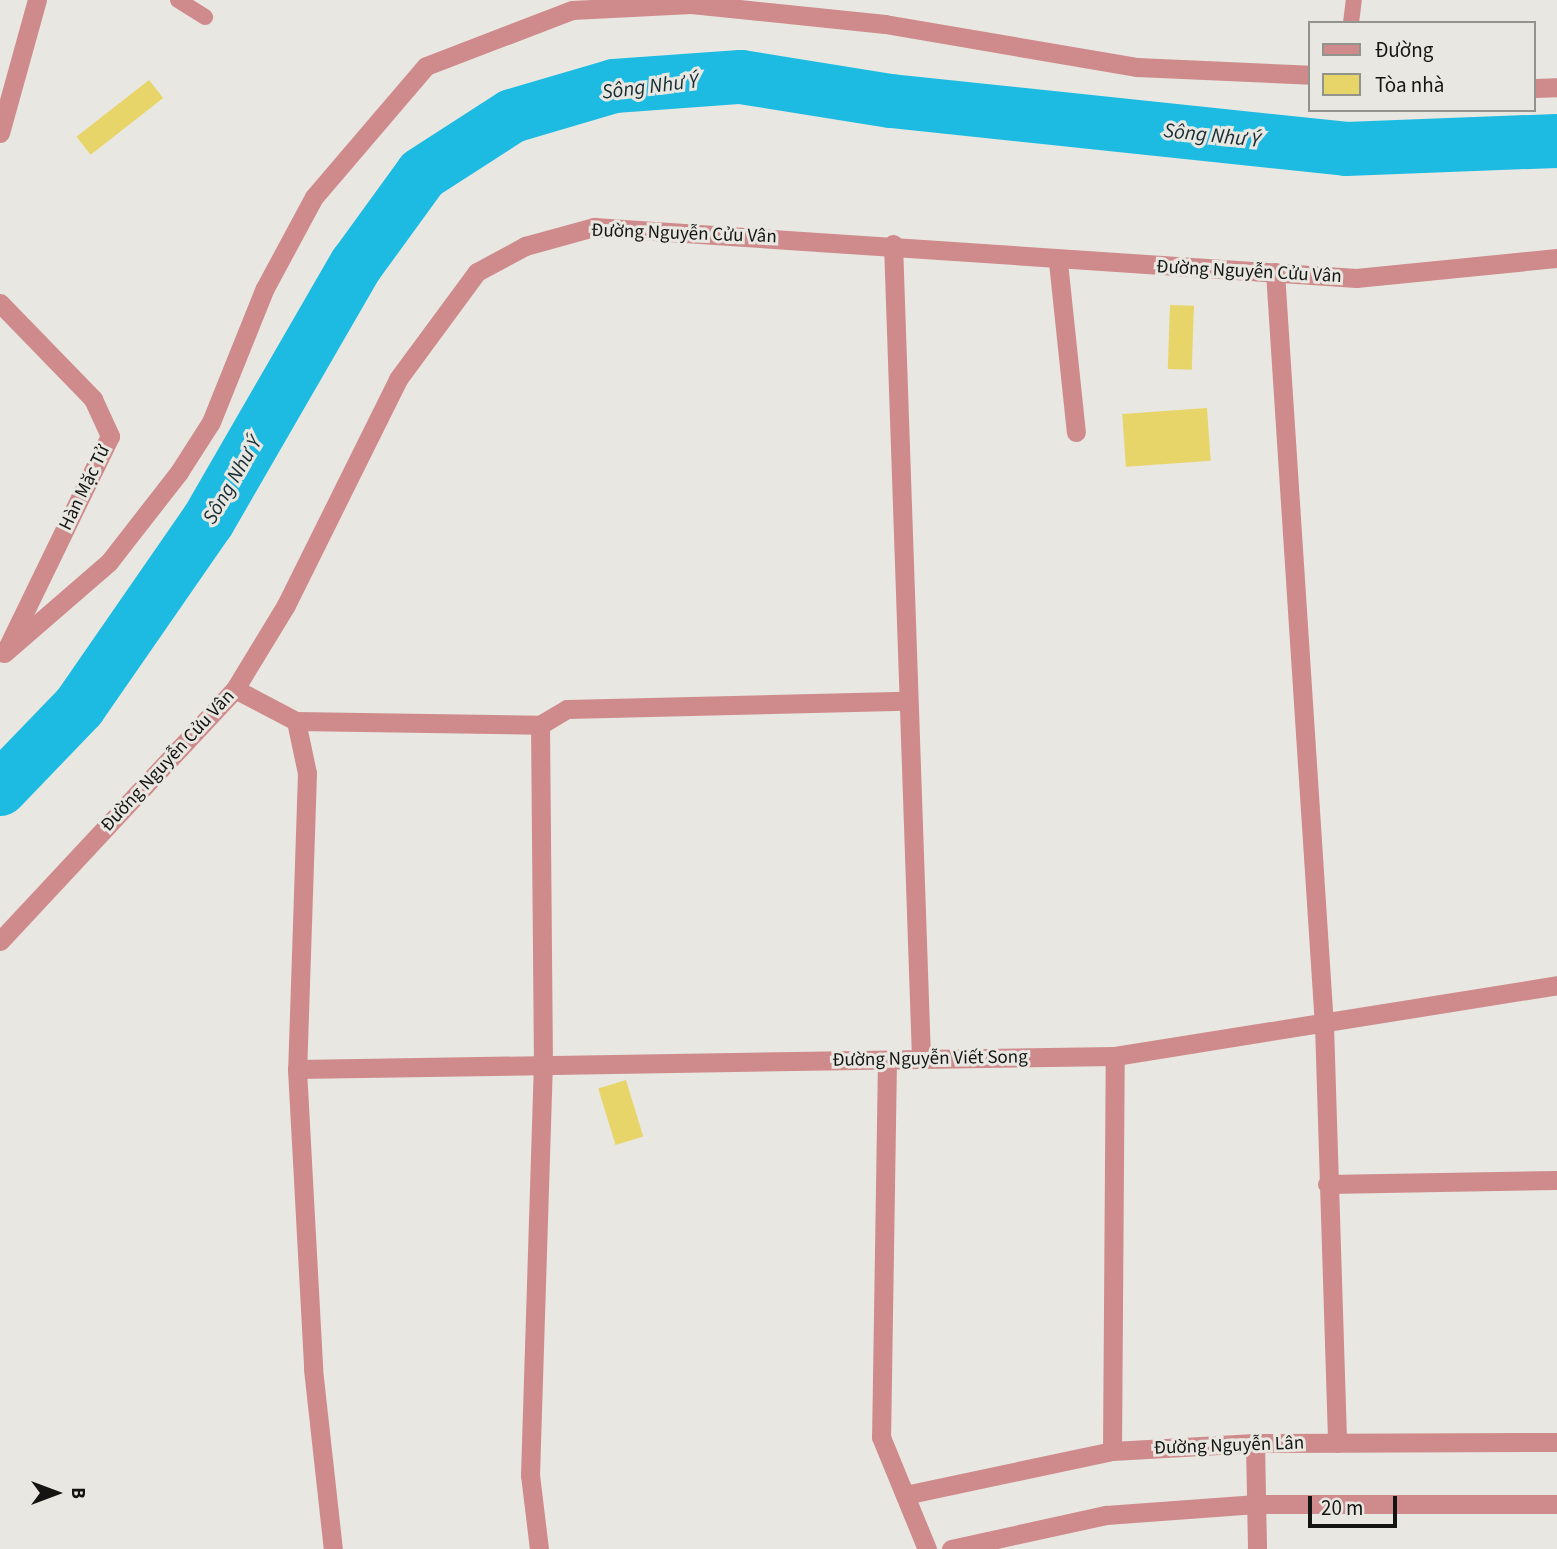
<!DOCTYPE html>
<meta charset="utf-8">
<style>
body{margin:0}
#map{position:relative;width:1557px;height:1549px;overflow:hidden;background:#e8e7e1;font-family:"Source Sans 3",sans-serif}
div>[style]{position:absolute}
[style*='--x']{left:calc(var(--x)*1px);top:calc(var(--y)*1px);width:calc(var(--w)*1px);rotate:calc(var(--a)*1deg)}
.river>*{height:54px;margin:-27px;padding:0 27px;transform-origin:27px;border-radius:27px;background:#1dbbe2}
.building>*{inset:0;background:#e8d569;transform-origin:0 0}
.service>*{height:16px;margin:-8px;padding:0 8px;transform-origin:8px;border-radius:8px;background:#cf8a8b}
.minor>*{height:19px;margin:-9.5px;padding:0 9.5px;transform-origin:9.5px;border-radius:9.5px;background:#cf8a8b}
span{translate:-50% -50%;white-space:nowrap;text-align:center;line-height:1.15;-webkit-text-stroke:6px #e8e7e1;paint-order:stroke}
.street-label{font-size:19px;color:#141412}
.water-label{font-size:21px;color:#162d35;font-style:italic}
.legend{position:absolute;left:1308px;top:21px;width:228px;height:91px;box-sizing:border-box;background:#e8e7e1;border:2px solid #93938e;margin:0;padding:9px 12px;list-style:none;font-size:21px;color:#141412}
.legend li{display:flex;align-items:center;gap:14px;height:35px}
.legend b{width:35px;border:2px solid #93938e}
.north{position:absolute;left:21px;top:1458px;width:70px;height:70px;-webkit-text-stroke:5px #e8e7e1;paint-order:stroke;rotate:90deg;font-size:19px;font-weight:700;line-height:28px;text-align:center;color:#141412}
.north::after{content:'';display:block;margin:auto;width:24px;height:32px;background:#141412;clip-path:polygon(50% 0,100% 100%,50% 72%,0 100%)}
.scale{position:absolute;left:1308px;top:1496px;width:89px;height:32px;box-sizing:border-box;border:4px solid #141412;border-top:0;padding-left:9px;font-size:21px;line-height:24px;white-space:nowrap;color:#141412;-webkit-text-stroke:5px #e8e7e1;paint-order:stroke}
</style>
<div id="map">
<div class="river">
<i style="--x:0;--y:789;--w:114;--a:-46.1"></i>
<i style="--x:79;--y:707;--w:226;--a:-55.3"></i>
<i style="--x:208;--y:521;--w:296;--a:-60"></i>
<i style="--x:356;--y:265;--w:112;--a:-54"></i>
<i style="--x:422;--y:174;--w:107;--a:-32.8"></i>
<i style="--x:512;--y:116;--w:106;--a:-16.4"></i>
<i style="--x:614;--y:86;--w:127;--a:-4.1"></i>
<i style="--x:741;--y:77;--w:152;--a:9.1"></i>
<i style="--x:891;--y:101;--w:458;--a:6"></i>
<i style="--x:1346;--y:149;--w:211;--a:-2.2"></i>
</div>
<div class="building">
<i style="left:149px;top:80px;width:23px;height:92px;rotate:52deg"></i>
<i style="left:1170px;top:305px;width:24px;height:64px;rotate:2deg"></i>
<i style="left:1207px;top:408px;width:53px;height:85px;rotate:86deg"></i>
<i style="left:626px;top:1080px;width:59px;height:29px;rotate:73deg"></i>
</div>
<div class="service">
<i style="--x:178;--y:0;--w:32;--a:32"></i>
<i style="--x:1351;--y:23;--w:23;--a:-83"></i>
</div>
<div class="minor">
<i style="--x:1534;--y:88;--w:23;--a:-2"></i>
<i style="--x:0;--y:133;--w:138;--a:-74.5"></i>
<i style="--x:893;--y:244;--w:816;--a:88.03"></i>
<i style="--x:1058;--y:262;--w:171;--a:84"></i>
<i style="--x:1275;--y:272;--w:755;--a:86.28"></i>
<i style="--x:1324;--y:1025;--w:418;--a:88.2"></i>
<i style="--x:0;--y:303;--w:134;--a:45.9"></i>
<i style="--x:93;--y:399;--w:41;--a:65.3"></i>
<i style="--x:110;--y:436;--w:233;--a:115.9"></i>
<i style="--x:4;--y:653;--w:139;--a:-40.9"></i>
<i style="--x:109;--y:562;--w:114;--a:-52.1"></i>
<i style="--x:179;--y:472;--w:59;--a:-57.4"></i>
<i style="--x:211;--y:422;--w:144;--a:-68.1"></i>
<i style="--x:265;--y:288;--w:103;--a:-61.7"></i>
<i style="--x:314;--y:197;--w:172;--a:-49.5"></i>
<i style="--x:426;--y:66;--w:156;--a:-21"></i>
<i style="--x:572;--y:10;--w:119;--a:-2.9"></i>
<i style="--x:691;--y:4;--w:195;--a:5.9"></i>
<i style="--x:885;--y:24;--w:256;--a:9.7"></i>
<i style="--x:1137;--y:67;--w:173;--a:2.6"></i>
<i style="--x:235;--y:689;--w:69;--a:27.7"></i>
<i style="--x:296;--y:721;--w:53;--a:78.1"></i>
<i style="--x:307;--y:773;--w:296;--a:91.9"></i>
<i style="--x:297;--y:1069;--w:300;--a:86.9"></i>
<i style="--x:313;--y:1369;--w:181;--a:83.7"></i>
<i style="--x:296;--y:721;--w:244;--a:0.9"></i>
<i style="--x:0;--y:941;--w:345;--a:-47"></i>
<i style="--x:235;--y:689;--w:98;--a:-58.7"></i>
<i style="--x:286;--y:605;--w:252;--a:-63.6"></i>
<i style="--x:398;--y:379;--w:133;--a:-53.6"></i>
<i style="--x:477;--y:272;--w:55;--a:-28.4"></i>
<i style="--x:525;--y:246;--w:72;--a:-15.4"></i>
<i style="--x:594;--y:227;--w:764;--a:3.83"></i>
<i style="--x:1356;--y:278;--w:202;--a:-5.7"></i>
<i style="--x:887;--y:1060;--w:377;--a:90.9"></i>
<i style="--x:881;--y:1437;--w:121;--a:67.7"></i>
<i style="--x:297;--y:1069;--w:818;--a:-0.91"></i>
<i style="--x:1115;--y:1056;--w:448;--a:-9.1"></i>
<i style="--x:1327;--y:1184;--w:230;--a:-1"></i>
<i style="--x:1255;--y:1443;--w:106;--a:88.9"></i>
<i style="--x:1112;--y:1451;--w:395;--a:-89.6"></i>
<i style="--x:905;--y:1495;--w:212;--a:-12"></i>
<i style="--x:1112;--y:1451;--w:143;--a:-3.2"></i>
<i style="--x:1255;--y:1443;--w:302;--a:-0.2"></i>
<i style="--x:539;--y:1549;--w:75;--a:-96.9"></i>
<i style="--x:530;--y:1475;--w:408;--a:-88.2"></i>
<i style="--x:543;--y:1067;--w:342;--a:-90.5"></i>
<i style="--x:540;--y:725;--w:31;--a:-31"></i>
<i style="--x:567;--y:709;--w:338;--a:-1.4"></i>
<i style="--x:951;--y:1549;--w:159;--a:-12.4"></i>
<i style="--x:1106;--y:1515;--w:151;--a:-4.2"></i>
<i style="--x:1257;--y:1504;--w:300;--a:0"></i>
</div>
<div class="street-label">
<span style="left:684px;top:234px;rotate:2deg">Đường Nguyễn Cửu Vân</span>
<span style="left:1249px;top:272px;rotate:3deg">Đường Nguyễn Cửu Vân</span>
<span style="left:85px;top:488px;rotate:-64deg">Hàn Mặc Tử</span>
<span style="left:168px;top:761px;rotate:-47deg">Đường Nguyễn Cửu Vân</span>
<span style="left:930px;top:1059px;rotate:-1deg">Đường Nguyễn Viết Song</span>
<span style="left:1229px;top:1446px;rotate:-2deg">Đường Nguyễn Lân</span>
</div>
<div class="water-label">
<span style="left:650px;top:86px;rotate:-7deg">Sông Như Ý</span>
<span style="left:1212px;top:135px;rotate:6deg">Sông Như Ý</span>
<span style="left:232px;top:480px;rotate:-60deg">Sông Như Ý</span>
</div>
<ul class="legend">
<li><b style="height:9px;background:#cf8a8b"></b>Đường</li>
<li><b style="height:19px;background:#e8d569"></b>Tòa nhà</li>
</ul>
<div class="north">B</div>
<div class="scale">20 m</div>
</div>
